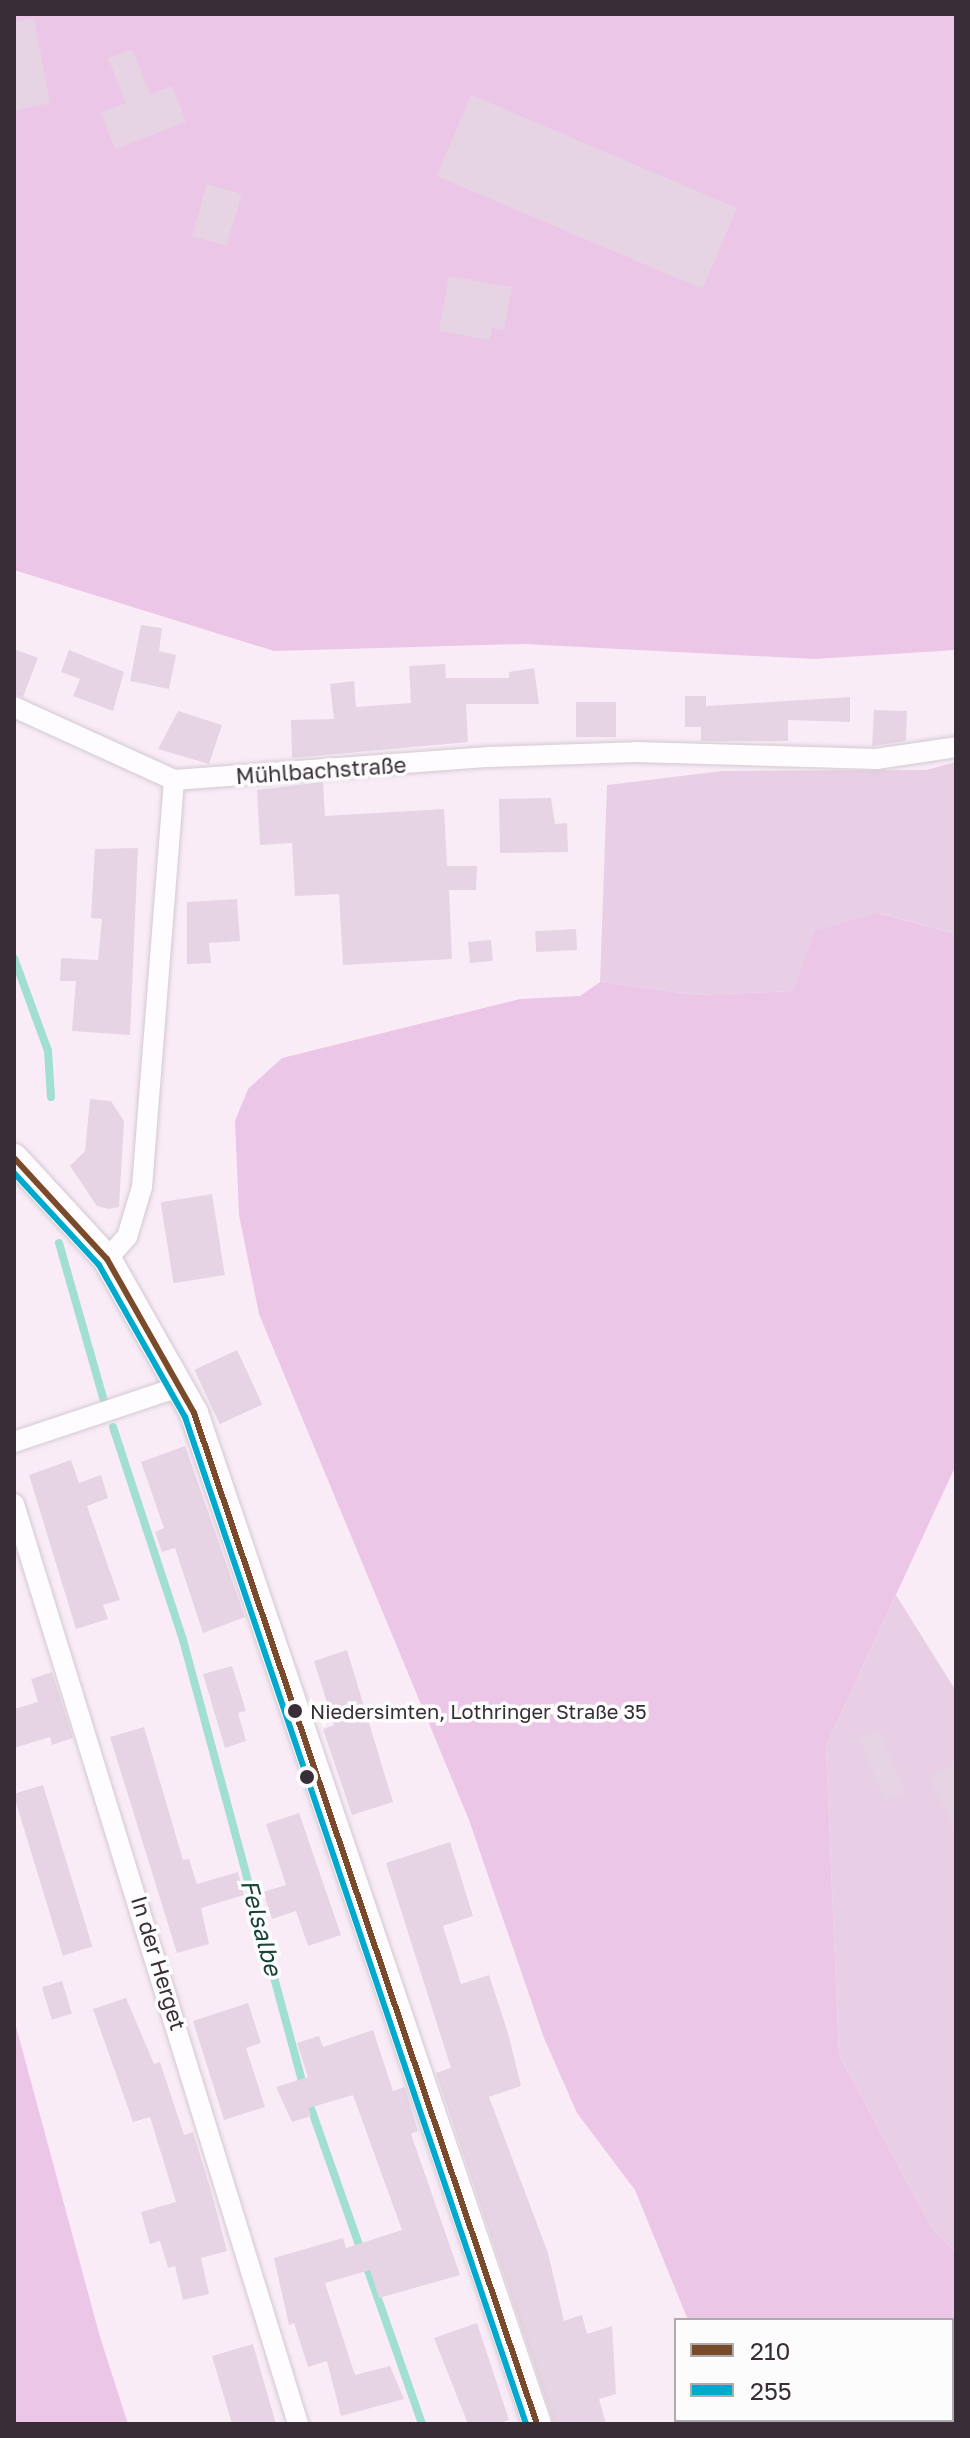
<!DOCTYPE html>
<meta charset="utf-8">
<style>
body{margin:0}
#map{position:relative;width:970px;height:2438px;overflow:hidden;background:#f9ecf7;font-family:"Golos Text",sans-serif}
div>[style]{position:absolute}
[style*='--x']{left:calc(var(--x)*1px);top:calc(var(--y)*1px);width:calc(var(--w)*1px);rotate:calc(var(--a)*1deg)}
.green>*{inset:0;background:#e9cfe5}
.forest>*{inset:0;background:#ecc6e7}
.stream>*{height:8px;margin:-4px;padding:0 4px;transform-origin:4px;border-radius:4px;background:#a0dfd1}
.building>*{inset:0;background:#e6d4e4;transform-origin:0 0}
.roads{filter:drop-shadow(0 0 2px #d3c9d2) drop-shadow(0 0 2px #d3c9d2)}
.minor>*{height:20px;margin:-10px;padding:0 10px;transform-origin:10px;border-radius:10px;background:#fefcfe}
.secondary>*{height:28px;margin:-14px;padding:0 14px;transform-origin:14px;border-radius:14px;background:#fefcfe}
.bus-1>*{height:6px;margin:-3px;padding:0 3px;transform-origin:3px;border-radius:3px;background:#7a4b2a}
.bus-2>*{height:6px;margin:-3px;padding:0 3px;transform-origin:3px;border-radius:3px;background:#00a9ce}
.dots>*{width:22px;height:22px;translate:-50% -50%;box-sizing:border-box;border:4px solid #fcfcfc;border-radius:50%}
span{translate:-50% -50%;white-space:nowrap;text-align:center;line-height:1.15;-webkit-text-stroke:7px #fcfcfc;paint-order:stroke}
.bus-label{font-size:20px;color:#392e37}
.left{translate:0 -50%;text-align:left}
.street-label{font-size:22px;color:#392e37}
.water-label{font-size:24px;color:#184339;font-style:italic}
.frame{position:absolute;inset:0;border:16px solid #392e37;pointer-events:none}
.legend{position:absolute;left:674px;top:2318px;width:280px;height:104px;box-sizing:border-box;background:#fcfcfc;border:2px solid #aeaaad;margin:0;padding:10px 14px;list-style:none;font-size:24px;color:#392e37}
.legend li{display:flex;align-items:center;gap:16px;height:40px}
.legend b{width:40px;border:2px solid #aeaaad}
</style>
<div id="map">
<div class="green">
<i style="clip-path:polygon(956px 762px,956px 934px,879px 913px,794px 991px,697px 995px,600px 982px,607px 785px,722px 771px,926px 770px)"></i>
<i style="clip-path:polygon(896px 1595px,956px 1691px,956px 2253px,931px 2227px,839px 2055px,826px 1746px)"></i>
</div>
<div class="forest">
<i style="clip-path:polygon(14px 14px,956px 14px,956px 650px,814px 659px,523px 644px,274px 651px,14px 570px)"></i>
<i style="clip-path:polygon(878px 913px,956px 934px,956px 1465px,826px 1746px,839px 2055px,931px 2227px,956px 2253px,956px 2424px,704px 2424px,952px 2420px,952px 2320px,688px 2320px,635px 2190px,577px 2113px,544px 2038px,469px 1820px,259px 1314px,239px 1215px,235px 1121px,248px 1089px,282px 1058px,520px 999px,580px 996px,600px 982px,697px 995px,793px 991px,815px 931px)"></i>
<i style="clip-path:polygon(14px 2019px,100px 2337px,128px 2424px,14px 2424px)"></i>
</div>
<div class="stream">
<i style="--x:14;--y:958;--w:99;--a:69.9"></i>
<i style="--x:48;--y:1051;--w:46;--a:86.3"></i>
<i style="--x:59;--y:1243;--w:164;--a:74.1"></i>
<i style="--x:113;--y:1427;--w:224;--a:71.8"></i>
<i style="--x:183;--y:1640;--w:463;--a:74.9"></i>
<i style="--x:308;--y:2100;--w:343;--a:70.6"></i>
</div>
<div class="building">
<i style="clip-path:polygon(34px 18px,50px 103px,14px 111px,14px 22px)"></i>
<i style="clip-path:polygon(132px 49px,150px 94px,172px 86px,186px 122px,115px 149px,101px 113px,126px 103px,108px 58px)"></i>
<i style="left:471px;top:95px;width:289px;height:88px;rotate:23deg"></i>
<i style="left:207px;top:184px;width:36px;height:54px;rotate:16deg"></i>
<i style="clip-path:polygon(449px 276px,512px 287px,504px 330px,492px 328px,490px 340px,439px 331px)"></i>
<i style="clip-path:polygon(141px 625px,162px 628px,159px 651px,176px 655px,169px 689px,130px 681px)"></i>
<i style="clip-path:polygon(14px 649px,38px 658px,23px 697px,14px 694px)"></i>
<i style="clip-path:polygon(69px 650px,124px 672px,113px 711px,73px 696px,80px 679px,61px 672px)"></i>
<i style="clip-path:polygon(445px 664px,446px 678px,509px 678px,509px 672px,534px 668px,539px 704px,466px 704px,468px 742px,292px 758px,291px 720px,334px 719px,330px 684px,354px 681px,356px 707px,411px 703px,409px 666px)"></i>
<i style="clip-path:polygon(685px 696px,706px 696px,706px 706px,850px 697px,850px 722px,788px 720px,788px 741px,701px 741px,701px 727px,685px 727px)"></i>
<i style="left:576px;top:702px;width:40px;height:35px"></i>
<i style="clip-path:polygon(874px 710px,907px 711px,906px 741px,872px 746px)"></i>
<i style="clip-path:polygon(178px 711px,222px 725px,209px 764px,158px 749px)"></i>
<i style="clip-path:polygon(323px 782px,325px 816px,444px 809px,447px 866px,477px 866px,476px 890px,449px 890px,452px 959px,343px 965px,339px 894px,295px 896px,292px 843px,260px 845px,257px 790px)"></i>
<i style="clip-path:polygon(551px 798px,555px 824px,567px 823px,568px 852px,500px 853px,499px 799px)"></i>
<i style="clip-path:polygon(138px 848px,130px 1035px,72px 1031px,76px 981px,60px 981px,61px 958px,98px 960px,102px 919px,91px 918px,95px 849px)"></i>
<i style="clip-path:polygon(237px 899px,240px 941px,209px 943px,211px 963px,187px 964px,187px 902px)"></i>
<i style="left:576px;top:929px;width:21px;height:41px;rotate:87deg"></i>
<i style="left:491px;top:940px;width:21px;height:23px;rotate:85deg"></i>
<i style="clip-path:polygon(90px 1099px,111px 1101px,124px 1121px,119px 1207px,109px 1209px,97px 1206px,70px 1166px,85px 1151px)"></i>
<i style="left:212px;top:1194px;width:82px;height:52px;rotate:81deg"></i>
<i style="left:237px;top:1350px;width:60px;height:47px;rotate:65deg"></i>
<i style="clip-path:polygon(185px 1446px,245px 1617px,203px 1633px,175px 1548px,162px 1552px,155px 1532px,164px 1528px,141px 1462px)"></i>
<i style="clip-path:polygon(71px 1460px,79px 1483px,101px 1475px,108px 1498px,87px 1506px,120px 1600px,103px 1605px,108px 1619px,76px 1629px,29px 1475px)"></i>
<i style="clip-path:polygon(347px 1650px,393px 1802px,352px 1815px,323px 1729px,334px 1725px,314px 1661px)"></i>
<i style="clip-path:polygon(232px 1666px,246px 1711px,238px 1713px,246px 1741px,225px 1748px,203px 1674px)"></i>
<i style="clip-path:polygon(52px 1672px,73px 1738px,52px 1745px,50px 1737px,14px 1748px,14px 1709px,38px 1702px,31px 1679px)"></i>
<i style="clip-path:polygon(144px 1727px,183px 1860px,189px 1859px,197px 1884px,238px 1872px,244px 1895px,201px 1908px,209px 1944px,177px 1953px,110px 1737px)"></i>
<i style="left:879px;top:1731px;width:66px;height:21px;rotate:67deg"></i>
<i style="clip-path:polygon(956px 1764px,956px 1831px,929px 1778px)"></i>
<i style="left:43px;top:1785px;width:169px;height:31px;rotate:73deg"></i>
<i style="clip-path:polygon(299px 1813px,341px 1935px,308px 1946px,296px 1911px,272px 1919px,263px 1892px,286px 1885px,266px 1824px)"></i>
<i style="clip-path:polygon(450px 1842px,473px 1916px,443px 1926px,461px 1984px,489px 1975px,508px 2033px,521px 2086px,489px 2097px,548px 2253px,564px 2321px,582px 2315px,587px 2334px,612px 2326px,616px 2394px,599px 2399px,606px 2424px,554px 2424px,436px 2073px,451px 2068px,386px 1863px)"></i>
<i style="left:62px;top:1981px;width:34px;height:21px;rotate:73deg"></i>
<i style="clip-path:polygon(126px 1998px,154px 2064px,160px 2062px,184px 2135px,193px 2132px,211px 2191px,227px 2251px,201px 2258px,209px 2294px,183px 2300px,175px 2266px,168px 2268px,160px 2241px,150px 2244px,141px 2212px,176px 2202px,150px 2117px,133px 2122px,93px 2009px)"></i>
<i style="clip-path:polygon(248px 2003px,261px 2043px,246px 2048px,265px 2107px,224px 2120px,193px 2021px)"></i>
<i style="clip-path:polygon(373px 2030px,393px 2091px,405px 2087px,418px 2131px,411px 2134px,460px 2275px,379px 2298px,370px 2270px,325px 2283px,355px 2375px,390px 2366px,404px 2399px,341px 2416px,327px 2361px,308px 2367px,294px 2323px,289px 2325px,274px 2258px,343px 2238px,346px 2248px,402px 2230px,353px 2095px,309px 2108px,311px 2116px,292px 2122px,276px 2087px,308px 2077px,297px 2043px,319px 2036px,323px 2047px)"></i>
<i style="clip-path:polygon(477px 2323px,509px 2420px,496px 2424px,468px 2424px,434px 2338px)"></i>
<i style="clip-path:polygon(253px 2344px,276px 2424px,232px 2424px,212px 2356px)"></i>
</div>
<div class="roads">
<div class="minor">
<i style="--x:14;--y:707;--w:176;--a:24.5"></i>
<i style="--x:174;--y:780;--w:316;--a:-4.2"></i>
<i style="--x:489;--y:757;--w:147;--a:-1.9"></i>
<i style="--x:636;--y:752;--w:240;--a:1.7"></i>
<i style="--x:876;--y:759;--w:81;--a:-8.5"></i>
<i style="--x:107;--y:1259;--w:30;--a:-48"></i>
<i style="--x:127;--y:1237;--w:52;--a:-73.3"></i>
<i style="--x:142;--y:1187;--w:408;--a:-85.5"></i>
<i style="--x:14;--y:1442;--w:176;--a:-18.5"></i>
<i style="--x:14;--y:1504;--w:963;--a:72.84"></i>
</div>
<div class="secondary">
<i style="--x:14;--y:1158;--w:137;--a:47.4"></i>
<i style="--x:107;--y:1259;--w:177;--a:60.5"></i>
<i style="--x:194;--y:1413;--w:1068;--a:71.26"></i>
</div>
</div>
<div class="bus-1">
<i style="--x:14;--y:1158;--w:137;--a:47.4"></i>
<i style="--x:107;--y:1259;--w:177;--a:60.5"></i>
<i style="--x:194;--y:1413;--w:1068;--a:71.26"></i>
</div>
<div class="bus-2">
<i style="--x:14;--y:1173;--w:125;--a:47.3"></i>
<i style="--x:99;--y:1265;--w:175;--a:60.5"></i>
<i style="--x:185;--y:1417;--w:1063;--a:71.29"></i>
</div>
<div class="dots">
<i style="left:295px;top:1711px;background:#392e37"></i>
<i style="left:307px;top:1777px;background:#392e37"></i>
</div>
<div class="bus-label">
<span class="left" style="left:310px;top:1711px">Niedersimten, Lothringer Straße 35</span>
</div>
<div class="street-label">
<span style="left:321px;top:770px;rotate:-4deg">Mühlbachstraße</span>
<span style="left:159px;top:1963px;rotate:73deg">In der Herget</span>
</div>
<div class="water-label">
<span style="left:262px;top:1927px;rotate:75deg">Felsalbe</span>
</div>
<div class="frame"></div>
<ul class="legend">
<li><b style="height:10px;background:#7a4b2a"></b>210</li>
<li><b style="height:10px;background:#00a9ce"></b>255</li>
</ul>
</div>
